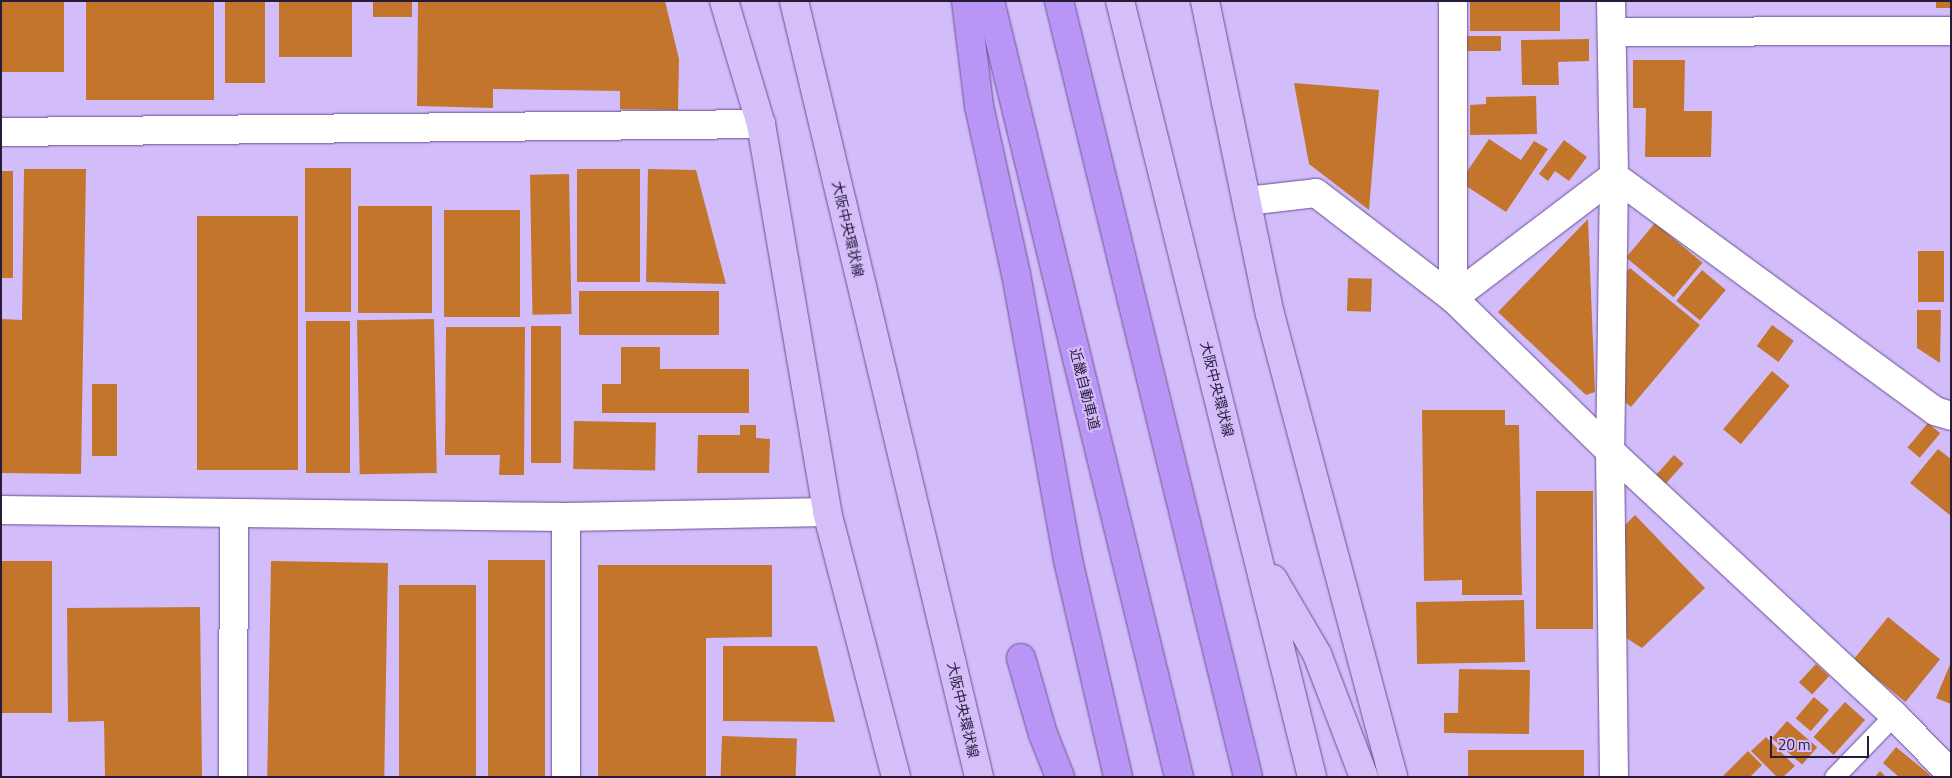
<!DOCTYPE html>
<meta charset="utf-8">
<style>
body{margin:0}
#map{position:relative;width:1952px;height:778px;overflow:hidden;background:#d2bcfa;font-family:"Titillium Web","Noto Sans JP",sans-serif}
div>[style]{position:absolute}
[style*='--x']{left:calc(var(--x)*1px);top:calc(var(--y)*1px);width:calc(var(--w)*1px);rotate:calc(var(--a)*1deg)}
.building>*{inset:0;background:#c3762b;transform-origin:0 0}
.roads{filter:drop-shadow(0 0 1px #6a4f93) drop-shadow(0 0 1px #6a4f93)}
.lane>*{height:19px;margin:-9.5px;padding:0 9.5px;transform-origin:9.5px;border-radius:9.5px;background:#fff}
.street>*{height:28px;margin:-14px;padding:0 14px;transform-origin:14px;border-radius:14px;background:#fff}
.secondary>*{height:28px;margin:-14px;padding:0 14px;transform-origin:14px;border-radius:14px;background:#fff}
.primary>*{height:28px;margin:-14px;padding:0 14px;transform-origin:14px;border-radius:14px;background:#d5bff9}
.highway>*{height:28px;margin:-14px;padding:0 14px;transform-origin:14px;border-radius:14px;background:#b995f5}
span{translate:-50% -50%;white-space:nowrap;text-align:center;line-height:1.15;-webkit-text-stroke:4px #d2bcfa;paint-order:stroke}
.street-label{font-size:14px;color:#261b38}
.frame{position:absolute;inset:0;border:2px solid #261b38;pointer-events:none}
.scale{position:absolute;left:1770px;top:736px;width:99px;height:22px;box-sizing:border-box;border:2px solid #261b38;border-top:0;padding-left:6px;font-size:15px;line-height:18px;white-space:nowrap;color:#261b38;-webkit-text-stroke:4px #d2bcfa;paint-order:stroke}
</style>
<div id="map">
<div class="building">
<i style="left:1px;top:1px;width:63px;height:71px"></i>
<i style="left:86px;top:1px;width:128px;height:99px"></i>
<i style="left:225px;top:1px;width:40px;height:82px"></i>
<i style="left:279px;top:1px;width:73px;height:56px"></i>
<i style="left:373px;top:1px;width:39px;height:16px"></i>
<i style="clip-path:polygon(418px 1px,665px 1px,679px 59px,678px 110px,620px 109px,620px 91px,493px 89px,493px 108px,417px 106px)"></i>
<i style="left:1470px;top:1px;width:90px;height:30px"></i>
<i style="left:1936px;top:1px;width:15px;height:7px"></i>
<i style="left:1467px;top:36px;width:34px;height:15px"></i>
<i style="clip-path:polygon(1589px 39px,1589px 61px,1558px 62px,1559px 85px,1522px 85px,1521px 40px)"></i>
<i style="clip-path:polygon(1633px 60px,1685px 60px,1684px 111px,1712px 111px,1711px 157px,1645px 157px,1646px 108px,1633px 108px)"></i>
<i style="clip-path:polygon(1294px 83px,1379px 90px,1369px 210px,1309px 164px)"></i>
<i style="clip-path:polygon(1536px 96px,1537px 134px,1470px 135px,1470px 105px,1486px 104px,1486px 97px)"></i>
<i style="clip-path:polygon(1489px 139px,1521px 160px,1534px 141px,1548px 149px,1506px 212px,1460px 182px)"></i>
<i style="clip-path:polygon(1564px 140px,1587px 157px,1569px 181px,1555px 171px,1548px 181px,1539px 174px)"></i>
<i style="left:305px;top:168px;width:46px;height:144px"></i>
<i style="clip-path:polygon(24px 169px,86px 169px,81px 474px,1px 473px,1px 319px,22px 320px)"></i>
<i style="left:577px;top:169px;width:63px;height:113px"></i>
<i style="clip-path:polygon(648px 169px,696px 170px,726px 284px,646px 282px)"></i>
<i style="left:1px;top:171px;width:12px;height:107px"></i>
<i style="left:569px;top:174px;width:140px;height:39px;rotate:89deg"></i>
<i style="left:358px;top:206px;width:74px;height:107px"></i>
<i style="left:444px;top:210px;width:76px;height:107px"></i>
<i style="left:197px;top:216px;width:101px;height:254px"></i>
<i style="clip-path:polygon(1588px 219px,1595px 392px,1586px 395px,1498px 312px)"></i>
<i style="left:1655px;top:223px;width:62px;height:45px;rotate:40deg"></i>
<i style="left:1918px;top:251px;width:26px;height:51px"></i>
<i style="clip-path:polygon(1630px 268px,1700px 325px,1631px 407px,1621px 399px,1619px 281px)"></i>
<i style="left:1702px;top:270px;width:31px;height:40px;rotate:40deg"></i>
<i style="left:1348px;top:278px;width:24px;height:33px;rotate:2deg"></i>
<i style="left:579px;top:291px;width:140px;height:44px"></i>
<i style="clip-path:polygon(1917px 310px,1941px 310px,1940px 363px,1917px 348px)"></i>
<i style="left:434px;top:319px;width:154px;height:77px;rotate:89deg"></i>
<i style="left:306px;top:321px;width:44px;height:152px"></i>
<i style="left:1772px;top:325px;width:27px;height:26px;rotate:36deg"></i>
<i style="left:531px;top:326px;width:30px;height:137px"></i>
<i style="clip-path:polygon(446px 327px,525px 327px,524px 475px,499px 475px,500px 455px,445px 455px)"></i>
<i style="clip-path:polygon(621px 347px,660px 347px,660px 369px,749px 369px,749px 413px,602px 413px,602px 384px,621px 384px)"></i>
<i style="left:1772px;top:371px;width:23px;height:76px;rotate:40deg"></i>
<i style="left:92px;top:384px;width:25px;height:72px"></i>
<i style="clip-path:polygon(1422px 410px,1505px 410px,1505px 425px,1519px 425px,1522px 595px,1462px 595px,1462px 580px,1424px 581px)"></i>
<i style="left:574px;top:421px;width:82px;height:48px;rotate:1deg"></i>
<i style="left:1928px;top:423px;width:16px;height:32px;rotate:40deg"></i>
<i style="clip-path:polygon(740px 425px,756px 425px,756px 438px,770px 439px,769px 473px,697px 473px,698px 435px,740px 435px)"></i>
<i style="clip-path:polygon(1938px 449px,1951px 459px,1951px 516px,1910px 483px)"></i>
<i style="left:1674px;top:455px;width:13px;height:33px;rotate:42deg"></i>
<i style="left:1536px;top:491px;width:57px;height:138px"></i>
<i style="clip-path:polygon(1635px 515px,1705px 588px,1642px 648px,1623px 636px,1623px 527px)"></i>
<i style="left:488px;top:560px;width:57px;height:217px"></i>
<i style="left:1px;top:561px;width:51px;height:152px"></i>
<i style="left:271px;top:561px;width:117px;height:216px;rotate:1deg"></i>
<i style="clip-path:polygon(598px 565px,772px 565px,772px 637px,706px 638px,706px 777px,598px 777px)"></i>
<i style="left:399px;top:585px;width:77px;height:192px"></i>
<i style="left:1524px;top:600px;width:62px;height:108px;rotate:89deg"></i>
<i style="clip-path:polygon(200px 607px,202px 777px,105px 777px,104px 721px,68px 722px,67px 608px)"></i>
<i style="left:1888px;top:617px;width:67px;height:55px;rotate:39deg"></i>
<i style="clip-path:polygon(723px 646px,817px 646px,835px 722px,723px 721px)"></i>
<i style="clip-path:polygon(1951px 662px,1951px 704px,1936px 698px)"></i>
<i style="left:1816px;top:664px;width:18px;height:25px;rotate:43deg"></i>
<i style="clip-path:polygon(1459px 669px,1530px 670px,1529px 734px,1444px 733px,1444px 713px,1458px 713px)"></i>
<i style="left:1814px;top:697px;width:20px;height:28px;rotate:41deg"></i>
<i style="left:1845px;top:702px;width:27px;height:47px;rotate:42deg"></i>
<i style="left:1787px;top:721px;width:40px;height:23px;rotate:41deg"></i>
<i style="left:722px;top:736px;width:75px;height:41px;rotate:2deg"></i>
<i style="clip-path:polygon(1766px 737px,1795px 766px,1783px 777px,1777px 777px,1751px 751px)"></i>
<i style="clip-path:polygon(1896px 747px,1930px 775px,1929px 777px,1899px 777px,1883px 763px)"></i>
<i style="left:1468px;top:750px;width:116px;height:27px"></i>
<i style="clip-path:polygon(1748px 751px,1762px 765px,1750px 777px,1722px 777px)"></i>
<i style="clip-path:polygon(1880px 771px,1886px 777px,1875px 777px)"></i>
</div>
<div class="roads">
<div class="lane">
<i style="--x:1834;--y:777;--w:86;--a:-45.9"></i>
</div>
<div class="street">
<i style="--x:1611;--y:1;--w:175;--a:89"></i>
<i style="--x:1614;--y:176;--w:275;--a:90.8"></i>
<i style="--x:1610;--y:451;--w:326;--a:89.3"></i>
<i style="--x:1612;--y:32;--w:339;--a:-0.2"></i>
<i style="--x:1247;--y:201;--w:69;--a:-6.6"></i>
<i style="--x:1316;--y:193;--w:173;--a:37.5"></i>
<i style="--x:1453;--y:298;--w:219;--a:44.3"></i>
<i style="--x:1610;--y:451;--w:388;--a:42.9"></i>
<i style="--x:1894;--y:715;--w:82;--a:46"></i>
<i style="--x:1453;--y:298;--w:202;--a:-37.2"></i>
<i style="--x:1614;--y:176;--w:398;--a:36.2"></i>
<i style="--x:1935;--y:411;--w:17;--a:17"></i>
<i style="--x:1453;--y:298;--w:297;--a:-90"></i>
<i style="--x:566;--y:517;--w:260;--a:90"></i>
<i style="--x:233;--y:777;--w:264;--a:-89.8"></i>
</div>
<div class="secondary">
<i style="--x:1;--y:132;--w:760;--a:-0.6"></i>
<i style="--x:1;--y:510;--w:565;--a:0.71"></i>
<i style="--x:566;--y:517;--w:261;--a:-1.1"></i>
</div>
<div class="primary">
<i style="--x:724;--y:1;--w:128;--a:73.3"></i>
<i style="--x:761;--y:124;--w:394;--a:80.3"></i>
<i style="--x:827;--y:512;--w:274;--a:75.4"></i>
<i style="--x:794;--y:1;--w:798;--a:76.59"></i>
<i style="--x:1120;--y:1;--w:799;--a:76.1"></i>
<i style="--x:1205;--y:1;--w:320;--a:78.3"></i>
<i style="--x:1270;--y:314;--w:479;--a:75.1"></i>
<i style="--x:1273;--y:579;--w:87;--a:59.6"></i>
<i style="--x:1317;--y:654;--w:132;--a:69.1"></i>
</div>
<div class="highway">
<i style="--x:966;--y:1;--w:106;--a:82.9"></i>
<i style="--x:979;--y:106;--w:172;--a:77.6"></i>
<i style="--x:1016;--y:274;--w:291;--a:79.7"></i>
<i style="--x:1068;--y:560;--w:223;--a:77"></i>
<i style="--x:990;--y:1;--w:799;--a:76.31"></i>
<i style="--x:1059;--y:1;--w:799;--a:76.31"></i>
<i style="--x:1021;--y:658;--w:79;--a:73.9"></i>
<i style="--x:1043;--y:734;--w:46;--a:68.4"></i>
</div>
</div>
<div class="street-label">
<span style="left:848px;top:229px;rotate:77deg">大阪中央環状線</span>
<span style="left:1085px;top:389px;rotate:76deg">近畿自動車道</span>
<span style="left:1217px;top:389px;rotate:76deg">大阪中央環状線</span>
<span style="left:963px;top:710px;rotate:77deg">大阪中央環状線</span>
</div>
<div class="frame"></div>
<div class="scale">20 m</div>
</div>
